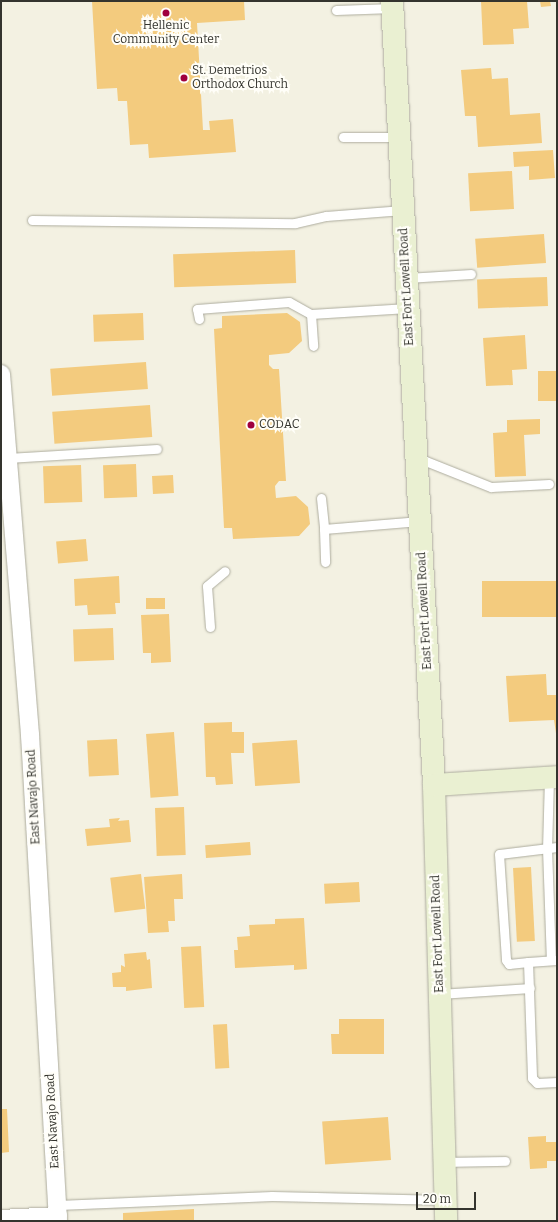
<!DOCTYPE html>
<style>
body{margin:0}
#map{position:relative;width:558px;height:1222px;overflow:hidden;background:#f3f1e2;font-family:Bitter,serif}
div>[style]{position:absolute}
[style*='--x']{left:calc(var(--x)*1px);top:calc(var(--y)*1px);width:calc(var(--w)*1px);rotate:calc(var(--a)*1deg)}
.building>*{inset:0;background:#f3cb7e;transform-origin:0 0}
.roads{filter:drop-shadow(0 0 1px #adac9e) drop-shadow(0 0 1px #adac9e)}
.lane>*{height:9px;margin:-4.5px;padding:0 4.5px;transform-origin:4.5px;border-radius:4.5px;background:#fff}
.street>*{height:18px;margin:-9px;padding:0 9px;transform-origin:9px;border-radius:9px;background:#fff}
.secondary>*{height:22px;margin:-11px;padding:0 11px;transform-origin:11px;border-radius:11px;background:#eaf0d2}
.dots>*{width:11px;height:11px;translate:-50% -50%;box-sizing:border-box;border:2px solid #fffef8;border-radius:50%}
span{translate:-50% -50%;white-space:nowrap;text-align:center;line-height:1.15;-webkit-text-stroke:4px #fffef8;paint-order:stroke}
.poi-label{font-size:12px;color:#34342e}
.left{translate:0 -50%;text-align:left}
.street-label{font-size:12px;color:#34342e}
.frame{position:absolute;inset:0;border:2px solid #34342e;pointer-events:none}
.scale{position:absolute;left:416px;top:1192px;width:60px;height:18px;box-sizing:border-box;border:2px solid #34342e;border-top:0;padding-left:5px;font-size:12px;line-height:14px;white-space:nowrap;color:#34342e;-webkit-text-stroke:3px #fffef8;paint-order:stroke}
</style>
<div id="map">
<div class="building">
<i style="clip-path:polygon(92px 1px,244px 1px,245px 20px,197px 23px,203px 130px,210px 130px,209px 121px,233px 119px,236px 152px,149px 158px,148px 144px,130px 145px,127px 101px,118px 101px,117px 88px,97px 89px)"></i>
<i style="clip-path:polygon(481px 1px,527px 1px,529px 28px,513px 29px,514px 44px,483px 45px)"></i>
<i style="clip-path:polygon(540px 1px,550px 1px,551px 6px,541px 7px)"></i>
<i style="clip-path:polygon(491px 68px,492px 79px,508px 78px,510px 115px,540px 113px,542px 143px,478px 147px,476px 116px,465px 116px,461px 70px)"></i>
<i style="clip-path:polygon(553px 150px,555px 178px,529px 180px,529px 166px,514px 167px,513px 152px)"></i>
<i style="left:512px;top:171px;width:38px;height:44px;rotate:87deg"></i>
<i style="left:544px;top:234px;width:29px;height:69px;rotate:86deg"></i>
<i style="left:295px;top:250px;width:33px;height:122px;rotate:88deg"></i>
<i style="left:547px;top:277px;width:29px;height:70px;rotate:88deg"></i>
<i style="left:143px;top:313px;width:27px;height:50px;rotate:88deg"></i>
<i style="clip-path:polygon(287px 313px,300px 322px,302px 341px,289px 353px,269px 355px,269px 365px,273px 369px,279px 369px,286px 481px,279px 481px,275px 486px,276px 498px,296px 496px,308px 507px,310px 524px,299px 536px,233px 539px,232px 528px,224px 528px,214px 329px,222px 328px,222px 316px)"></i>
<i style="clip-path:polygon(525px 335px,527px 369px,512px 370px,513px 385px,486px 386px,483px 338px)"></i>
<i style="left:146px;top:362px;width:27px;height:96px;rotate:86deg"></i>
<i style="left:557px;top:371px;width:30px;height:19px;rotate:90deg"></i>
<i style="left:150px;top:405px;width:32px;height:98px;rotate:86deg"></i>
<i style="clip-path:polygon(540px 419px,540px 434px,524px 435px,526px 476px,495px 477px,493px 433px,507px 432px,507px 420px)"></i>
<i style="left:136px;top:464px;width:33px;height:33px;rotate:88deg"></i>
<i style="left:81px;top:465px;width:37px;height:38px;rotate:88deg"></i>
<i style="left:173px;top:475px;width:18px;height:21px;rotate:87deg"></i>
<i style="left:86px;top:539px;width:22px;height:30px;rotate:85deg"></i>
<i style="clip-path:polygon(119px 576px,120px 603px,115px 603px,116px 614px,88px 615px,87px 605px,75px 606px,74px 579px)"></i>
<i style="left:557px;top:581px;width:36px;height:75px;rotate:90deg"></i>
<i style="left:165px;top:598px;width:11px;height:19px;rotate:90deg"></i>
<i style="clip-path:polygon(169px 614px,171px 662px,151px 663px,151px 653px,143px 653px,141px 615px)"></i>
<i style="left:113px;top:628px;width:32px;height:40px;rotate:88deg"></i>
<i style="clip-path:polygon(546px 674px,547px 695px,557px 695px,557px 740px,554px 720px,509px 722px,506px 676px)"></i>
<i style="clip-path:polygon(232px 722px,232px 732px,244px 732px,244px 753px,231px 753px,233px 784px,216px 785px,215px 777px,206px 777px,204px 723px)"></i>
<i style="left:174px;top:732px;width:64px;height:28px;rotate:86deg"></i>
<i style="left:117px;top:739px;width:36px;height:30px;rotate:87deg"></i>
<i style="left:297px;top:740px;width:43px;height:45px;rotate:86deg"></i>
<i style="left:184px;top:807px;width:48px;height:29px;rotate:88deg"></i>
<i style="clip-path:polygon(120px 818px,118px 821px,129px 820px,131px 842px,87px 846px,85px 829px,110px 827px,109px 819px)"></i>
<i style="left:250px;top:842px;width:13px;height:45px;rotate:86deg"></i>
<i style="left:531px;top:867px;width:74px;height:18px;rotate:87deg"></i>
<i style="left:141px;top:874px;width:35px;height:31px;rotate:83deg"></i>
<i style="clip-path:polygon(182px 874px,183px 899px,174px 899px,175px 921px,168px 921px,169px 932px,148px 933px,144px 877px)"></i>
<i style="left:359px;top:882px;width:20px;height:35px;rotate:87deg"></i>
<i style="clip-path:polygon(304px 918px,307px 969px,294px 970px,294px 965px,235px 968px,234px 950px,238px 950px,237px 937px,250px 936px,249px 925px,275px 924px,275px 919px)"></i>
<i style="left:201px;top:946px;width:61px;height:20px;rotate:87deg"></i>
<i style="clip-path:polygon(146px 952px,147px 960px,150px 959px,152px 988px,126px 991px,126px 987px,113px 987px,112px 973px,121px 972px,121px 965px,125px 967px,124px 954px)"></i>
<i style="clip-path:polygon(339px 1019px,384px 1019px,384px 1054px,332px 1054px,331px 1034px,339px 1034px)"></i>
<i style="left:227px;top:1024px;width:44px;height:14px;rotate:87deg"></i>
<i style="clip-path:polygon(1px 1109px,7px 1109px,9px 1152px,1px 1153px)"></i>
<i style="left:388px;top:1117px;width:43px;height:66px;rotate:86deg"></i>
<i style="clip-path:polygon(546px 1136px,546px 1142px,557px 1142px,557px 1161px,547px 1161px,547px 1168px,530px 1169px,528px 1137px)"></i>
<i style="clip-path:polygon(194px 1209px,194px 1221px,123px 1221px,123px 1213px)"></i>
</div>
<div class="roads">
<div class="lane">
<i style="--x:336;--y:10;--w:57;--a:-2"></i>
<i style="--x:343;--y:137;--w:56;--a:0"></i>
<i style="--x:32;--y:220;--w:263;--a:0.7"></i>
<i style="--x:295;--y:223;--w:32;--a:-13"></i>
<i style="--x:326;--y:216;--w:77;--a:-4.5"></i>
<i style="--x:407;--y:278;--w:64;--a:-3.6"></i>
<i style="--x:311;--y:314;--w:32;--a:86"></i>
<i style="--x:199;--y:319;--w:10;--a:-101"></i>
<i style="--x:197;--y:309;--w:92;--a:-4.4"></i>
<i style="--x:289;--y:302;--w:25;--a:29"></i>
<i style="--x:311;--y:314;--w:97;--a:-3.5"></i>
<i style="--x:8;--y:458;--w:149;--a:-3.5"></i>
<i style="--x:418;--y:458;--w:79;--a:21.7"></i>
<i style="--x:491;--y:487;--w:58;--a:-3"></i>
<i style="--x:321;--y:498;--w:31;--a:84"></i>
<i style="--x:324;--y:529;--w:96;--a:-4.8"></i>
<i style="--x:324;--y:529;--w:33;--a:88"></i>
<i style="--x:210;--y:627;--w:41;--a:-94.2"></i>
<i style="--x:207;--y:586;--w:23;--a:-40"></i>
<i style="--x:549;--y:778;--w:70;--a:91.6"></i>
<i style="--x:547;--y:848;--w:112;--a:88"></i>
<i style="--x:557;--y:847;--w:58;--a:173.1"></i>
<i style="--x:499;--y:854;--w:106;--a:86.2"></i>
<i style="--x:506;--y:960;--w:5;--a:53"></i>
<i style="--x:509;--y:964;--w:19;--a:-6"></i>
<i style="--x:528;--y:962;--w:116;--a:88"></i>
<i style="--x:532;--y:1078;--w:7;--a:45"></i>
<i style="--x:537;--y:1083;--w:20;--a:-3"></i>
<i style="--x:528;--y:962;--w:29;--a:-4"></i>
<i style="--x:440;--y:994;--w:90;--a:-3.8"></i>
<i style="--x:445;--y:1162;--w:60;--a:-1"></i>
<i style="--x:58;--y:1205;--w:214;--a:-2.4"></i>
<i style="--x:272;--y:1196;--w:174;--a:1.3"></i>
</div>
<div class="street">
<i style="--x:1;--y:374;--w:362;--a:85.4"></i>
<i style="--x:30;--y:735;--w:487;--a:86.7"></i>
<i style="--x:1;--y:1219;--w:57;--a:-3"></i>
</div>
<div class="secondary">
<i style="--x:392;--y:1;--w:785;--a:86.93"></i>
<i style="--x:434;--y:785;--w:436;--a:88.4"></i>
<i style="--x:434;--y:785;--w:123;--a:-3.7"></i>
</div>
</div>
<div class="dots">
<i style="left:166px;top:13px;background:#a0003e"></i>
<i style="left:184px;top:78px;background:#a0003e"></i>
<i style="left:251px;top:425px;background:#a0003e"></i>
</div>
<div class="poi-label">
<span style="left:166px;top:33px">Hellenic<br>Community Center</span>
<span class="left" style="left:192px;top:78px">St. Demetrios<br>Orthodox Church</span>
<span class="left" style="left:259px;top:425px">CODAC</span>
</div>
<div class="street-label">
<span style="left:407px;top:287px;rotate:-93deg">East Fort Lowell Road</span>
<span style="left:425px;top:611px;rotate:-93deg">East Fort Lowell Road</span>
<span style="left:34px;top:797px;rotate:-93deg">East Navajo Road</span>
<span style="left:438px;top:934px;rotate:-92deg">East Fort Lowell Road</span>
<span style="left:53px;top:1121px;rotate:-93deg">East Navajo Road</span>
</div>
<div class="frame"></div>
<div class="scale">20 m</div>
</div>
